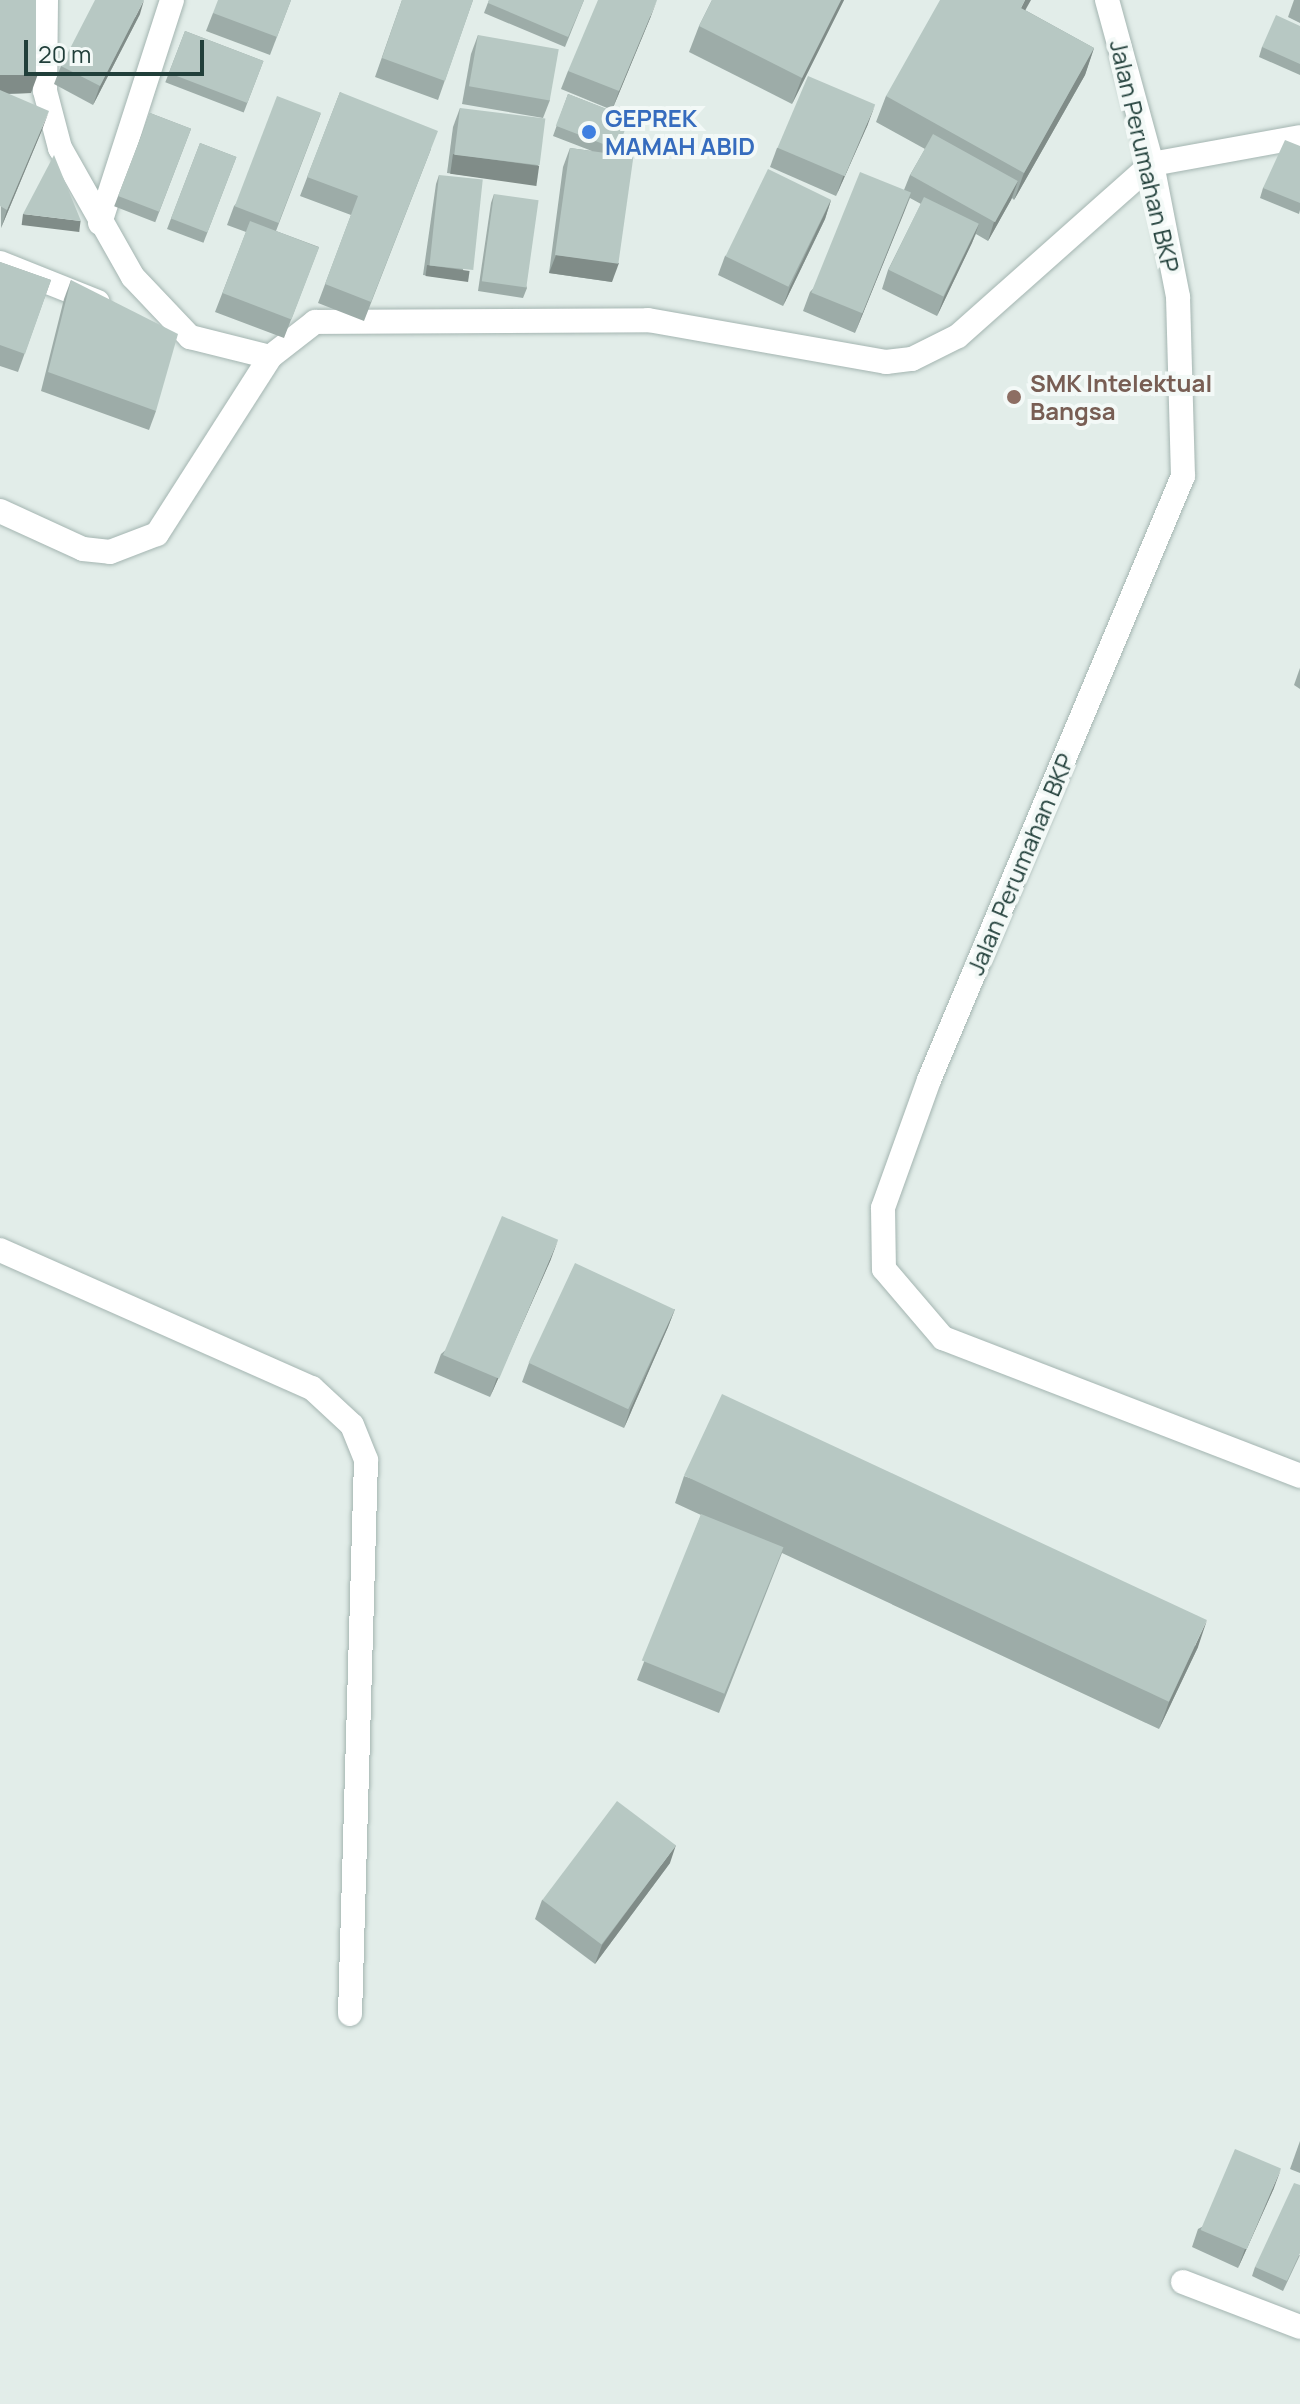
<!DOCTYPE html>
<style>
body{margin:0}
#map{position:relative;width:1300px;height:2404px;overflow:hidden;background:#e2ede9;font-family:Manrope,sans-serif}
div>[style]{position:absolute}
[style*='--x']{left:calc(var(--x)*1px);top:calc(var(--y)*1px);width:calc(var(--w)*1px);rotate:calc(var(--a)*1deg)}
.roads{filter:drop-shadow(0 0 2px #a4b5b1) drop-shadow(0 0 2px #a4b5b1)}
.street>*{height:24px;margin:-12px;padding:0 12px;transform-origin:12px;border-radius:12px;background:#fff}
.wall>*{inset:0;background:#9daca8;transform-origin:0 0}
.shaded-wall>*{inset:0;background:#808c88;transform-origin:0 0}
.building>*{inset:0;background:#b7c8c3;transform-origin:0 0}
.dots>*{width:22px;height:22px;translate:-50% -50%;box-sizing:border-box;border:4px solid #f3f9f7;border-radius:50%}
span{translate:-50% -50%;white-space:nowrap;text-align:center;line-height:1.15;-webkit-text-stroke:8px #f3f9f7;paint-order:stroke}
.shop-label{font-size:24px;color:#366cbe;font-weight:700}
.left{translate:0 -50%;text-align:left}
.street-label{font-size:24px;color:#213f3a}
.education-label{font-size:24px;color:#785e54;font-weight:700}
.scale{position:absolute;left:24px;top:40px;width:180px;height:36px;box-sizing:border-box;border:4px solid #213f3a;border-top:0;padding-left:10px;font-size:24px;line-height:28px;white-space:nowrap;color:#213f3a;-webkit-text-stroke:6px #f3f9f7;paint-order:stroke}
</style>
<div id="map">
<div class="roads">
<div class="street">
<i style="--x:46;--y:0;--w:91;--a:90.6"></i>
<i style="--x:45;--y:91;--w:59;--a:75.3"></i>
<i style="--x:60;--y:148;--w:148;--a:60.5"></i>
<i style="--x:133;--y:277;--w:83;--a:46.5"></i>
<i style="--x:190;--y:337;--w:82;--a:14"></i>
<i style="--x:1107;--y:0;--w:170;--a:74.7"></i>
<i style="--x:1152;--y:164;--w:136;--a:78.9"></i>
<i style="--x:1178;--y:297;--w:179;--a:88.4"></i>
<i style="--x:1183;--y:476;--w:655;--a:112.81"></i>
<i style="--x:929;--y:1080;--w:136;--a:109.8"></i>
<i style="--x:883;--y:1208;--w:61;--a:89.1"></i>
<i style="--x:884;--y:1269;--w:91;--a:49.5"></i>
<i style="--x:943;--y:1338;--w:383;--a:21.1"></i>
<i style="--x:100;--y:223;--w:234;--a:-72.1"></i>
<i style="--x:0;--y:263;--w:105;--a:21.7"></i>
<i style="--x:0;--y:511;--w:91;--a:24.6"></i>
<i style="--x:83;--y:549;--w:27;--a:6"></i>
<i style="--x:110;--y:552;--w:50;--a:-21"></i>
<i style="--x:157;--y:534;--w:210;--a:-57.4"></i>
<i style="--x:270;--y:357;--w:57;--a:-37.9"></i>
<i style="--x:315;--y:322;--w:333;--a:-0.3"></i>
<i style="--x:648;--y:320;--w:242;--a:10"></i>
<i style="--x:886;--y:362;--w:26;--a:-7"></i>
<i style="--x:912;--y:359;--w:51;--a:-26.6"></i>
<i style="--x:958;--y:336;--w:259;--a:-41.6"></i>
<i style="--x:1152;--y:164;--w:150;--a:-10.3"></i>
<i style="--x:0;--y:1250;--w:341;--a:23.9"></i>
<i style="--x:312;--y:1388;--w:54;--a:42.8"></i>
<i style="--x:352;--y:1425;--w:38;--a:68"></i>
<i style="--x:366;--y:1460;--w:554;--a:91.65"></i>
<i style="--x:1183;--y:2282;--w:125;--a:21"></i>
</div>
</div>
<div class="wall">
<i style="clip-path:polygon(0 0,31px 93px,8px 94px,42px 130px,1px 228px)"></i>
<i style="clip-path:polygon(291px 0,270px 55px,206px 31px,213px 13px)"></i>
<i style="clip-path:polygon(402px 0,473px 0,438px 100px,375px 77px)"></i>
<i style="clip-path:polygon(489px 0,584px 0,565px 47px,484px 13px)"></i>
<i style="clip-path:polygon(712px 0,844px 0,792px 104px,689px 52px,699px 26px)"></i>
<i style="clip-path:polygon(1294px 0,1300px 0,1300px 23px,1288px 17px)"></i>
<i style="clip-path:polygon(1025px 10px,1094px 48px,1085px 75px,1014px 200px,1012px 198px,988px 241px,976px 234px,937px 316px,882px 289px,888px 270px,921px 204px,910px 198px,855px 333px,803px 311px,810px 292px,904px 190px,910px 175px,925px 149px,876px 122px,886px 96px)"></i>
<i style="clip-path:polygon(140px 14px,93px 105px,54px 84px,61px 66px)"></i>
<i style="clip-path:polygon(651px 16px,612px 110px,561px 89px,568px 71px)"></i>
<i style="clip-path:polygon(1300px 26px,1300px 75px,1259px 57px,1262px 47px)"></i>
<i style="left:185px;top:31px;width:84px;height:55px;rotate:21deg"></i>
<i style="clip-path:polygon(478px 35px,550px 100px,543px 118px,462px 104px,471px 54px)"></i>
<i style="clip-path:polygon(340px 92px,431px 149px,364px 321px,318px 303px,351px 215px,300px 196px)"></i>
<i style="clip-path:polygon(568px 94px,629px 118px,615px 154px,612px 282px,549px 273px,563px 167px,570px 148px,592px 151px,553px 136px)"></i>
<i style="clip-path:polygon(460px 108px,539px 166px,532px 184px,447px 173px,453px 127px)"></i>
<i style="left:150px;top:113px;width:44px;height:100px;rotate:21deg"></i>
<i style="clip-path:polygon(321px 113px,276px 231px,319px 247px,284px 338px,215px 312px,246px 232px,227px 225px,234px 206px)"></i>
<i style="clip-path:polygon(868px 124px,836px 196px,770px 167px,777px 148px)"></i>
<i style="left:200px;top:143px;width:39px;height:92px;rotate:21deg"></i>
<i style="clip-path:polygon(1300px 146px,1300px 210px,1299px 214px,1260px 198px,1263px 188px)"></i>
<i style="clip-path:polygon(439px 175px,466px 281px,423px 275px,436px 184px)"></i>
<i style="clip-path:polygon(494px 194px,527px 288px,523px 298px,478px 291px,491px 203px)"></i>
<i style="clip-path:polygon(831px 200px,825px 219px,783px 306px,718px 275px,725px 256px)"></i>
<i style="clip-path:polygon(0 262px,51px 280px,18px 372px,0 366px)"></i>
<i style="clip-path:polygon(71px 280px,156px 411px,149px 430px,41px 391px,64px 299px)"></i>
<i style="clip-path:polygon(1300px 668px,1300px 689px,1294px 685px)"></i>
<i style="clip-path:polygon(551px 1259px,490px 1397px,434px 1373px,441px 1354px)"></i>
<i style="clip-path:polygon(675px 1309px,668px 1327px,624px 1428px,522px 1382px,529px 1363px)"></i>
<i style="clip-path:polygon(684px 1476px,1198px 1647px,1159px 1729px,782px 1553px,719px 1713px,637px 1680px,701px 1515px,675px 1503px)"></i>
<i style="clip-path:polygon(670px 1863px,595px 1964px,535px 1919px,542px 1900px)"></i>
<i style="clip-path:polygon(1300px 2141px,1300px 2173px,1290px 2169px)"></i>
<i style="clip-path:polygon(1274px 2188px,1238px 2268px,1192px 2247px,1198px 2229px)"></i>
<i style="clip-path:polygon(1300px 2255px,1283px 2291px,1252px 2276px,1255px 2267px)"></i>
</div>
<div class="shaded-wall">
<i style="clip-path:polygon(144px 0,140px 14px,93px 105px,100px 86px)"></i>
<i style="clip-path:polygon(657px 0,651px 16px,612px 110px,619px 91px)"></i>
<i style="clip-path:polygon(841px 0,844px 0,792px 104px,802px 78px)"></i>
<i style="clip-path:polygon(1025px 0,1031px 0,1012px 34px,1021px 8px)"></i>
<i style="clip-path:polygon(1094px 48px,1085px 75px,1014px 200px,1024px 173px)"></i>
<i style="clip-path:polygon(38px 74px,31px 93px,0 94px,0 75px)"></i>
<i style="clip-path:polygon(875px 105px,868px 124px,836px 196px,843px 177px)"></i>
<i style="clip-path:polygon(49px 111px,42px 130px,1px 228px,7px 210px)"></i>
<i style="left:453px;top:154px;width:87px;height:20px;rotate:8deg"></i>
<i style="clip-path:polygon(1018px 181px,1011px 200px,988px 241px,994px 222px)"></i>
<i style="clip-path:polygon(911px 193px,904px 212px,855px 333px,862px 314px)"></i>
<i style="clip-path:polygon(831px 200px,825px 219px,783px 306px,790px 287px)"></i>
<i style="left:23px;top:214px;width:58px;height:11px;rotate:7deg"></i>
<i style="clip-path:polygon(979px 224px,972px 243px,937px 316px,944px 297px)"></i>
<i style="clip-path:polygon(556px 255px,619px 263px,612px 282px,549px 273px)"></i>
<i style="left:427px;top:265px;width:43px;height:11px;rotate:8deg"></i>
<i style="clip-path:polygon(558px 1240px,551px 1259px,490px 1397px,497px 1378px)"></i>
<i style="clip-path:polygon(675px 1309px,668px 1327px,624px 1428px,630px 1410px)"></i>
<i style="clip-path:polygon(1207px 1620px,1198px 1647px,1159px 1729px,1169px 1702px)"></i>
<i style="clip-path:polygon(676px 1845px,670px 1863px,595px 1964px,602px 1945px)"></i>
<i style="clip-path:polygon(1281px 2169px,1274px 2188px,1238px 2268px,1245px 2249px)"></i>
</div>
<div class="building">
<i style="left:0;top:0;width:36px;height:75px"></i>
<i style="clip-path:polygon(95px 0,144px 0,100px 86px,61px 66px)"></i>
<i style="clip-path:polygon(218px 0,291px 0,277px 37px,213px 13px)"></i>
<i style="clip-path:polygon(402px 0,473px 0,445px 81px,382px 58px)"></i>
<i style="clip-path:polygon(489px 0,584px 0,568px 37px,488px 3px)"></i>
<i style="clip-path:polygon(598px 0,657px 0,619px 91px,568px 71px)"></i>
<i style="clip-path:polygon(712px 0,841px 0,802px 78px,699px 26px)"></i>
<i style="clip-path:polygon(940px 0,1025px 0,1021px 8px,1094px 48px,1024px 173px,886px 96px)"></i>
<i style="clip-path:polygon(1276px 15px,1300px 26px,1300px 64px,1262px 47px)"></i>
<i style="left:185px;top:31px;width:84px;height:45px;rotate:21deg"></i>
<i style="left:478px;top:35px;width:82px;height:52px;rotate:10deg"></i>
<i style="left:808px;top:76px;width:73px;height:78px;rotate:23deg"></i>
<i style="clip-path:polygon(0 90px,49px 111px,7px 210px,0 206px)"></i>
<i style="clip-path:polygon(340px 92px,438px 131px,371px 302px,325px 284px,358px 196px,307px 177px)"></i>
<i style="left:568px;top:94px;width:66px;height:34px;rotate:21deg"></i>
<i style="left:277px;top:96px;width:47px;height:118px;rotate:21deg"></i>
<i style="left:460px;top:108px;width:86px;height:47px;rotate:7deg"></i>
<i style="left:150px;top:113px;width:44px;height:89px;rotate:21deg"></i>
<i style="left:933px;top:134px;width:97px;height:47px;rotate:29deg"></i>
<i style="clip-path:polygon(1285px 140px,1300px 146px,1300px 203px,1263px 188px)"></i>
<i style="left:200px;top:143px;width:39px;height:81px;rotate:21deg"></i>
<i style="left:570px;top:148px;width:64px;height:108px;rotate:8deg"></i>
<i style="clip-path:polygon(54px 155px,81px 221px,23px 214px)"></i>
<i style="left:768px;top:169px;width:70px;height:97px;rotate:26deg"></i>
<i style="left:860px;top:172px;width:55px;height:130px;rotate:22deg"></i>
<i style="left:439px;top:175px;width:44px;height:91px;rotate:6deg"></i>
<i style="left:494px;top:194px;width:45px;height:88px;rotate:8deg"></i>
<i style="left:924px;top:197px;width:61px;height:81px;rotate:26deg"></i>
<i style="left:250px;top:221px;width:74px;height:77px;rotate:21deg"></i>
<i style="clip-path:polygon(0 262px,51px 280px,25px 354px,0 345px)"></i>
<i style="clip-path:polygon(71px 280px,178px 334px,156px 411px,48px 372px)"></i>
<i style="left:502px;top:1216px;width:61px;height:151px;rotate:23deg"></i>
<i style="left:575px;top:1263px;width:110px;height:110px;rotate:25deg"></i>
<i style="left:722px;top:1394px;width:535px;height:90px;rotate:25deg"></i>
<i style="left:701px;top:1514px;width:89px;height:158px;rotate:22deg"></i>
<i style="left:617px;top:1801px;width:74px;height:124px;rotate:37deg"></i>
<i style="left:1235px;top:2149px;width:50px;height:88px;rotate:23deg"></i>
<i style="clip-path:polygon(1294px 2183px,1300px 2185px,1300px 2253px,1287px 2281px,1255px 2267px)"></i>
</div>
<div class="dots">
<i style="left:589px;top:132px;background:#3f7fe0"></i>
<i style="left:1014px;top:397px;background:#8d6e63"></i>
</div>
<div class="shop-label">
<span class="left" style="left:605px;top:132px">GEPREK<br>MAMAH ABID</span>
</div>
<div class="street-label">
<span style="left:1145px;top:156px;rotate:77deg">Jalan Perumahan BKP</span>
<span style="left:1020px;top:864px;rotate:-67deg">Jalan Perumahan BKP</span>
</div>
<div class="education-label">
<span class="left" style="left:1030px;top:397px">SMK Intelektual<br>Bangsa</span>
</div>
<div class="scale">20 m</div>
</div>
